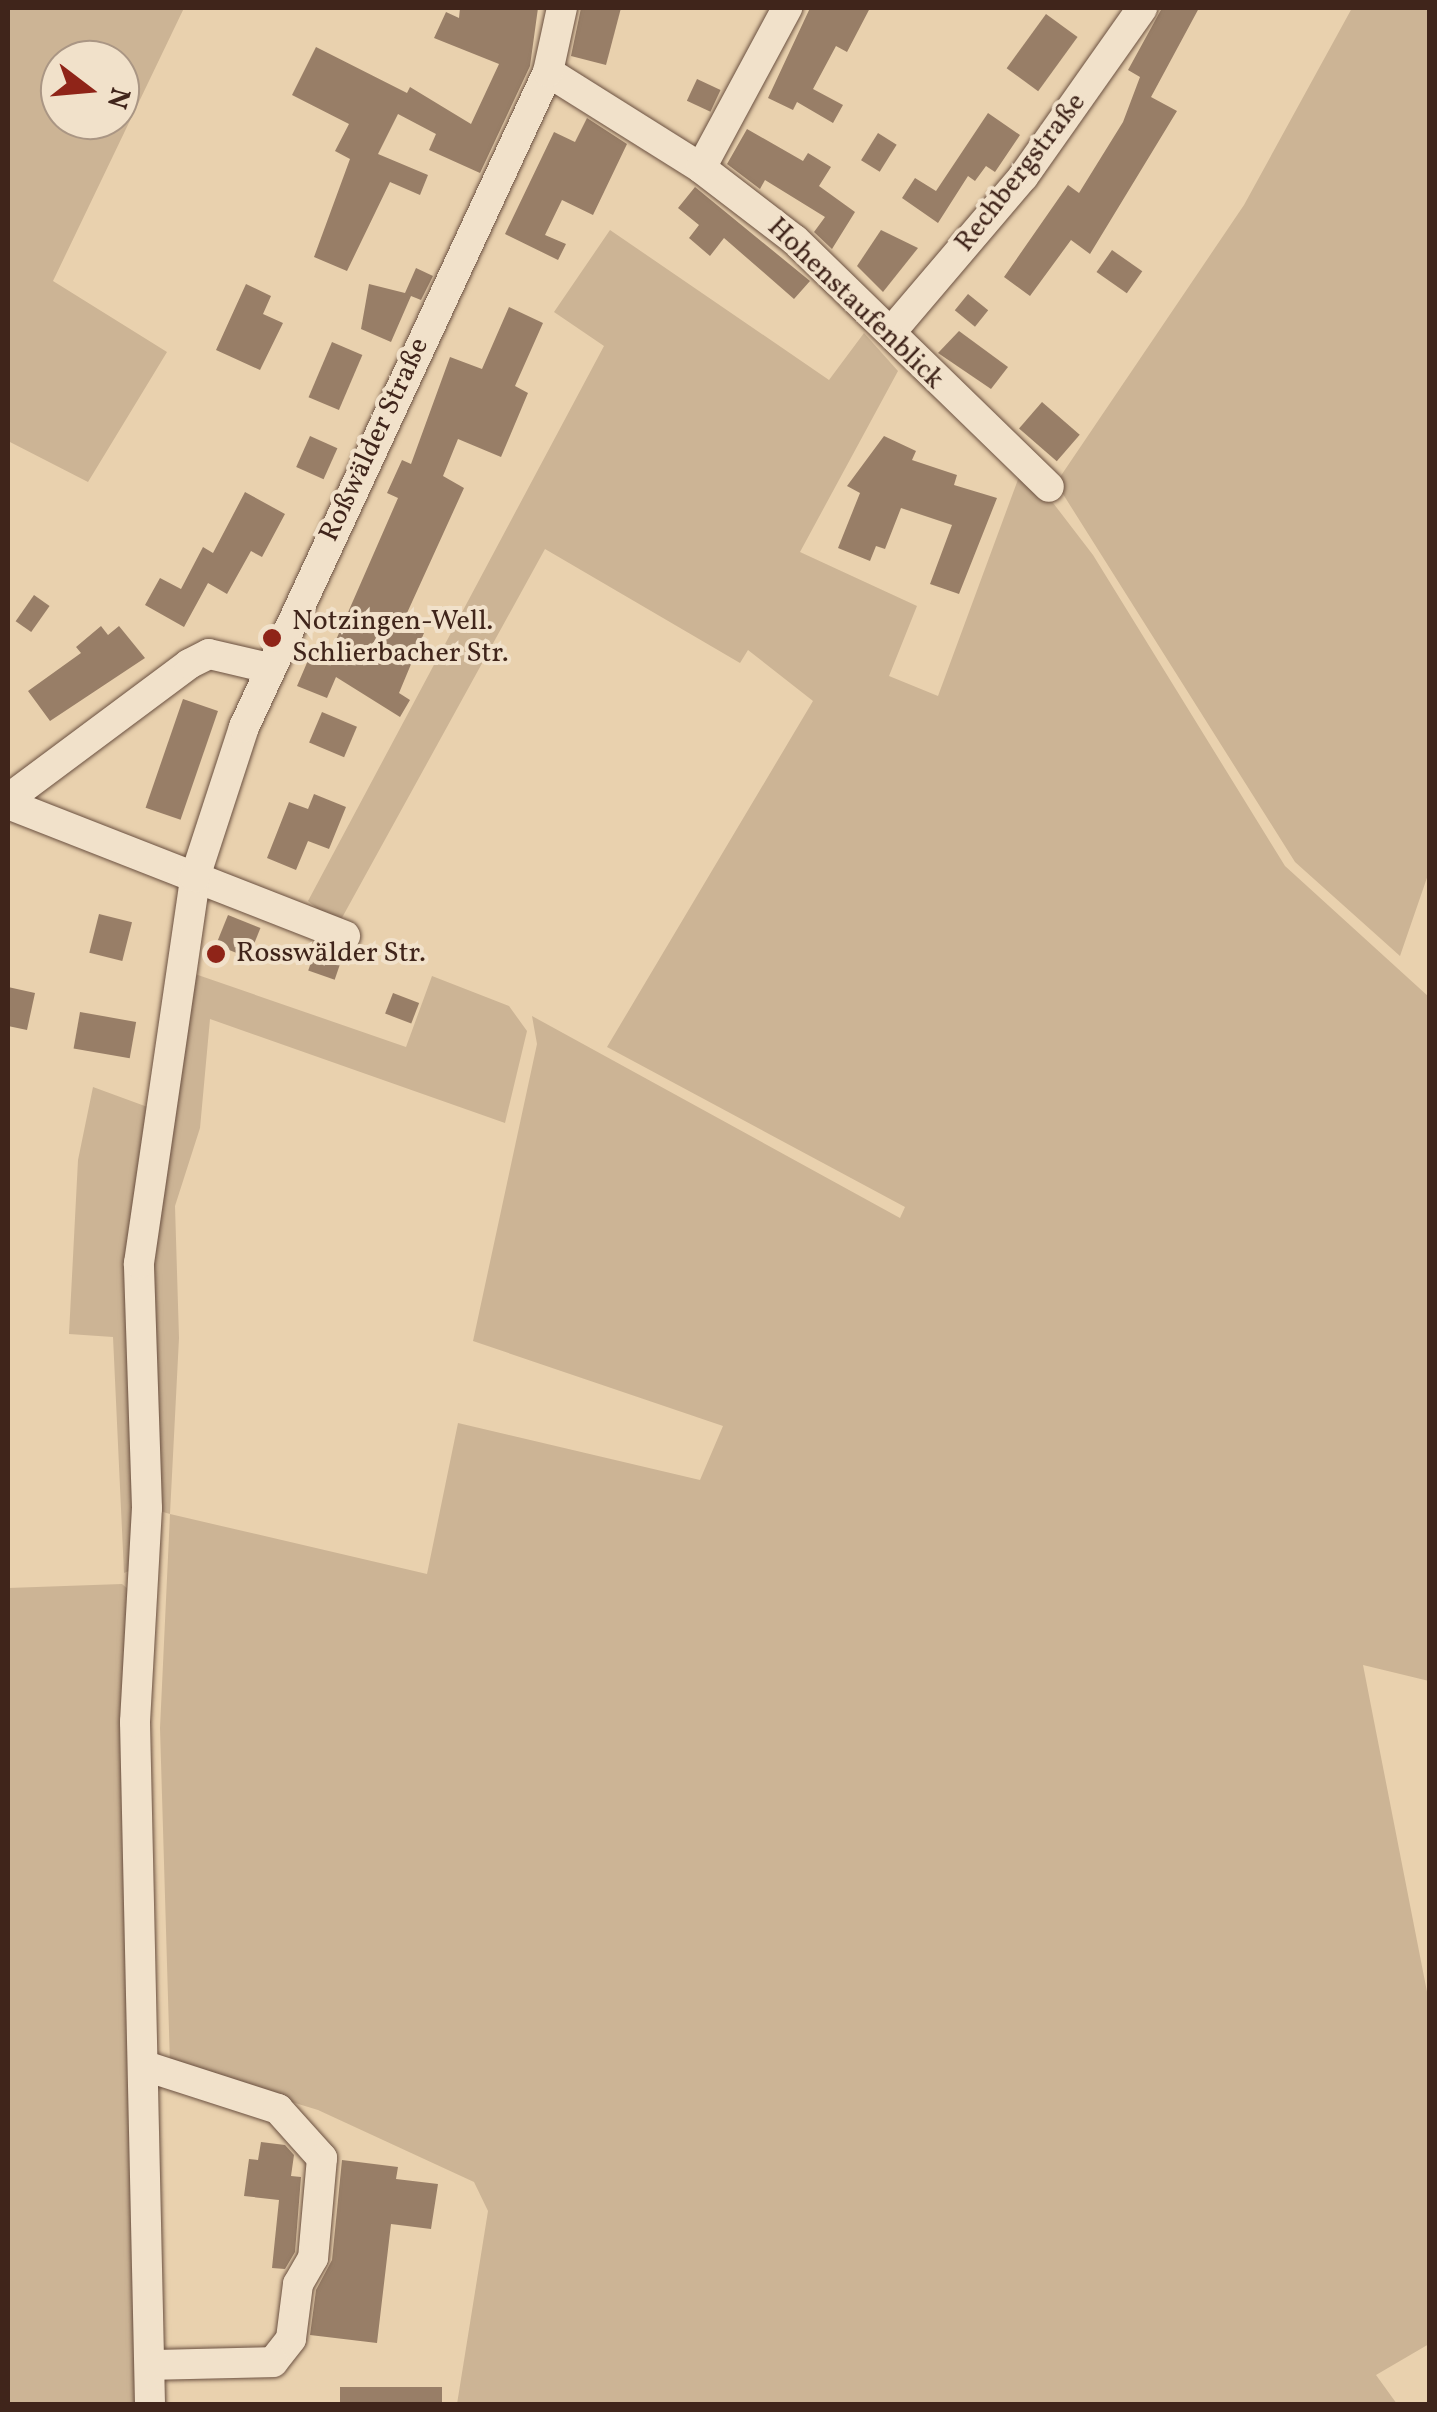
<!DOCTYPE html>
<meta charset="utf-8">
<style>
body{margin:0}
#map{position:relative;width:1437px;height:2412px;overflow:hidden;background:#e9d1ae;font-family:Vollkorn,serif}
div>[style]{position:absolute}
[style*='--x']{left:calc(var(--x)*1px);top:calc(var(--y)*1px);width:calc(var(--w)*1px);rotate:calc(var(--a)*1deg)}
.green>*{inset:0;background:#ccb495}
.building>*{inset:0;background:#987e67;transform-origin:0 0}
.roads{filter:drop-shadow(0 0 2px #6a5040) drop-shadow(0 0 2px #6a5040)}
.minor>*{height:30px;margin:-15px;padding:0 15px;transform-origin:15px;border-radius:15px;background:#f1e1ca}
.dots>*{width:28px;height:28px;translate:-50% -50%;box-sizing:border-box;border:5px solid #f1e1ca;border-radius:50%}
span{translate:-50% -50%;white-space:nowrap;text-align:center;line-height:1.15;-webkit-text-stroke:8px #f1e1ca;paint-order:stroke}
.street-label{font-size:28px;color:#40251b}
.poi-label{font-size:28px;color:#40251b}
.left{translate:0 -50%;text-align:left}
.frame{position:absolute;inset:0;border:10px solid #40251b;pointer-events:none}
.north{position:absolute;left:40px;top:40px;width:100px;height:100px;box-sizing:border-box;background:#f1e1ca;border:2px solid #aa9684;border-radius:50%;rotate:106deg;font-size:28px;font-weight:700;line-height:40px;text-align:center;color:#40251b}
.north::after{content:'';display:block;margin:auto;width:35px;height:45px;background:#8f2418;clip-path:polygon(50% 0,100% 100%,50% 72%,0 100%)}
</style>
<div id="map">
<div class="green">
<i style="clip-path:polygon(evenodd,8px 8px,184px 8px,53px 281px,167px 352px,88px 482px,8px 441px,8px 8px,60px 60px,120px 60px,120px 120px,60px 120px,60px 60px)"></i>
<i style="clip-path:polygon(1352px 8px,1429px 8px,1430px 869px,1400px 956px,1295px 862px,1056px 483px,1244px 205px)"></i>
<i style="clip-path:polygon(610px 230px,829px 380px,864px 333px,898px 371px,800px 552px,917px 606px,889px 676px,938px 696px,1020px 474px,1047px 495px,1093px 555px,1285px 866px,1429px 997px,1429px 1681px,1363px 1665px,1429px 2002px,1429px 2344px,1376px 2375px,1397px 2404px,457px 2404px,488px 2211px,474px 2182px,318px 2110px,170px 2065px,160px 1728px,170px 1514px,156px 1510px,150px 1259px,195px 974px,406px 1047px,432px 976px,509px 1006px,527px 1031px,505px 1123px,210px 1019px,200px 1128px,175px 1206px,179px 1338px,170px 1514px,427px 1574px,458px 1423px,700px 1480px,723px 1426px,473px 1341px,537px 1044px,532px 1016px,900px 1218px,905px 1207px,607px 1047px,813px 701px,748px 650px,740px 663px,545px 549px,338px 925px,308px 901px,604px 346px,554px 312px)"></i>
<i style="clip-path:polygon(93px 1087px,153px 1109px,136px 1568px,124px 1573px,113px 1337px,69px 1334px,78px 1160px)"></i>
<i style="clip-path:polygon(122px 1584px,134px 1594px,140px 2404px,8px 2404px,8px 1588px)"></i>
</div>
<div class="building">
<i style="clip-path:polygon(460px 8px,538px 8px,530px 66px,480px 173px,429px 150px,436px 134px,398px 114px,378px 154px,428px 175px,420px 195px,390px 182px,347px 271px,314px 257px,350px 159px,335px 151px,349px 124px,292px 95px,316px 47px,407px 93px,410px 87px,471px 124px,499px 64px,434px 38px,446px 12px,459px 18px)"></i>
<i style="clip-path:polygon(581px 8px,621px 8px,606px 65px,571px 56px)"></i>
<i style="clip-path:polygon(810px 8px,870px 8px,847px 52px,836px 46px,813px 89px,843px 105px,833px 123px,797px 102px,793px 110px,768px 98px)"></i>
<i style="clip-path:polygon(1162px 8px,1199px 8px,1151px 97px,1177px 111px,1090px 254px,1071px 240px,1030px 296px,1004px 277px,1068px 185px,1079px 193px,1123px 122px,1140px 77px,1128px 70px)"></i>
<i style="left:1046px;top:14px;width:39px;height:67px;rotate:36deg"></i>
<i style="left:697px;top:79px;width:26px;height:24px;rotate:25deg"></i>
<i style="clip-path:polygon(988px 113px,1020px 135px,995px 172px,986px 166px,975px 181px,968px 176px,938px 223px,902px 198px,915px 178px,936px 191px)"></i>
<i style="clip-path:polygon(587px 118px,627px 144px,593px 215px,562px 200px,545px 235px,566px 244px,558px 260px,505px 234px,554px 132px,575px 142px)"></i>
<i style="clip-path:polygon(747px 129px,803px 161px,808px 153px,831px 167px,819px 186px,855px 212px,832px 249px,814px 232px,825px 217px,765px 180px,760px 189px,727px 164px)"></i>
<i style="left:878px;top:133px;width:22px;height:32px;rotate:32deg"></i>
<i style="clip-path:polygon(695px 187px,810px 281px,794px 299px,724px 238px,710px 256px,689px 238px,699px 225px,678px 208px)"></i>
<i style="clip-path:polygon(881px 230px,918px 248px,883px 292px,857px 266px)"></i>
<i style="left:1112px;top:250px;width:37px;height:27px;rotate:35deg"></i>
<i style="clip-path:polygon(416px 268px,433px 276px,421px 300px,411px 296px,391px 342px,361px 329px,369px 284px,405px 293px)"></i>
<i style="clip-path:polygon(246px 284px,271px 296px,263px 314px,283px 323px,260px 370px,216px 350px)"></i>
<i style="left:968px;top:294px;width:26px;height:21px;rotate:39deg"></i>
<i style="clip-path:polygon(509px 307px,543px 323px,515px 386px,528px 393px,501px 457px,458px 439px,443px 476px,464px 488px,402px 624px,424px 633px,399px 693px,410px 700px,400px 717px,336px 677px,327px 698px,297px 686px,309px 658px,325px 665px,398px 498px,387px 493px,402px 460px,411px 464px,450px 357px,482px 369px)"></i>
<i style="clip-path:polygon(959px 331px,1008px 367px,991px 389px,938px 353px)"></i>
<i style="left:332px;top:342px;width:33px;height:60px;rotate:23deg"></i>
<i style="left:1042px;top:402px;width:50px;height:35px;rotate:41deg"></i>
<i style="left:310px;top:436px;width:30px;height:34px;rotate:24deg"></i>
<i style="clip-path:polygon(884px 436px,916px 451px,912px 460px,957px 475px,954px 485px,997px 498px,959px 594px,930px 584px,952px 525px,901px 508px,885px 549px,876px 546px,870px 561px,838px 548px,860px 493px,847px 486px)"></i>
<i style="clip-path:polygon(245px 492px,285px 514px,262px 557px,251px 551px,227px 594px,208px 583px,184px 627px,145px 605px,160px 578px,181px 589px,203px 547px,213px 553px)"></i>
<i style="left:34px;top:595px;width:19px;height:32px;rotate:35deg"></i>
<i style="clip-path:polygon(101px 626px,108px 635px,119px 626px,145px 658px,50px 721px,28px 691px,81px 653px,76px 647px)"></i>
<i style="left:183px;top:699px;width:37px;height:115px;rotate:19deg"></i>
<i style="left:322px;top:712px;width:38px;height:33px;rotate:23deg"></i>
<i style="clip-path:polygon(314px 794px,346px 807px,329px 849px,308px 841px,296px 870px,267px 858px,289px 802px,308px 809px)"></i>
<i style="left:99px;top:914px;width:34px;height:40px;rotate:14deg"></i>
<i style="left:228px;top:915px;width:35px;height:32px;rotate:22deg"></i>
<i style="left:317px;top:945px;width:28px;height:27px;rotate:19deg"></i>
<i style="clip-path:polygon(8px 987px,35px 993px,27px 1030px,8px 1026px)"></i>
<i style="left:393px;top:993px;width:28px;height:22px;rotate:21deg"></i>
<i style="left:80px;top:1012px;width:57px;height:37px;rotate:10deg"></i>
<i style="clip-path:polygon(261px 2142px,285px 2145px,294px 2155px,291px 2176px,301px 2177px,295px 2252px,285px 2269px,272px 2268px,279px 2200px,244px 2196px,249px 2159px,258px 2160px)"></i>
<i style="clip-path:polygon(342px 2160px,398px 2167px,396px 2179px,438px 2184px,431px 2229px,391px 2224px,377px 2343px,310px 2335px,316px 2290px,332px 2260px)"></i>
<i style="left:442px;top:2387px;width:17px;height:102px;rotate:90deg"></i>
</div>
<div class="roads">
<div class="minor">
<i style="--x:548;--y:72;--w:181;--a:32.1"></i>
<i style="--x:701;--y:168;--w:118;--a:37.5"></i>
<i style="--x:795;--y:240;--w:354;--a:44.2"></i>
<i style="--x:701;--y:168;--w:182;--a:-61.7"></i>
<i style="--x:891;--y:332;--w:204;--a:-49.6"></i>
<i style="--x:1023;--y:177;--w:207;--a:-54.8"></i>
<i style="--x:8;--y:799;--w:226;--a:-36.7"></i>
<i style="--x:189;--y:664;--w:22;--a:-27"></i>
<i style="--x:209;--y:654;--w:62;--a:13.1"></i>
<i style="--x:8;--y:804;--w:362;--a:21.4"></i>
<i style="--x:145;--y:2066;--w:140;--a:17.9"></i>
<i style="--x:278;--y:2109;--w:66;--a:48.1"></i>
<i style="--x:322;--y:2158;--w:100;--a:95.1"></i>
<i style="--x:313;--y:2258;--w:30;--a:120"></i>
<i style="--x:298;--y:2284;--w:55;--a:97.3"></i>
<i style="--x:291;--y:2339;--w:29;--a:128"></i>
<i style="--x:273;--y:2362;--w:123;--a:178.6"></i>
<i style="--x:150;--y:2404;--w:682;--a:-91.26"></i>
<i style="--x:135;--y:1722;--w:214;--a:-86.8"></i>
<i style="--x:147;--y:1508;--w:245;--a:-91.9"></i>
<i style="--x:139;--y:1263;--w:390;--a:-81.7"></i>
<i style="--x:195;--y:877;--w:158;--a:-71.9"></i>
<i style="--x:244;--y:727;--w:722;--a:-65.1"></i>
<i style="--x:548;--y:72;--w:66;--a:-77.7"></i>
</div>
</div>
<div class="dots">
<i style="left:272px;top:638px;background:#8f2418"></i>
<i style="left:216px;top:954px;background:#8f2418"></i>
</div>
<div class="street-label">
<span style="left:1021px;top:173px;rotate:-52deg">Rechbergstraße</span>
<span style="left:855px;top:304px;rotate:44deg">Hohenstaufenblick</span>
<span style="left:375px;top:440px;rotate:-65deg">Roßwälder Straße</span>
</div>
<div class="poi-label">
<span class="left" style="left:292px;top:638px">Notzingen-Well.<br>Schlierbacher Str.</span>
<span class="left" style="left:236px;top:954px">Rosswälder Str.</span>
</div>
<div class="frame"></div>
<div class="north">N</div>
</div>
